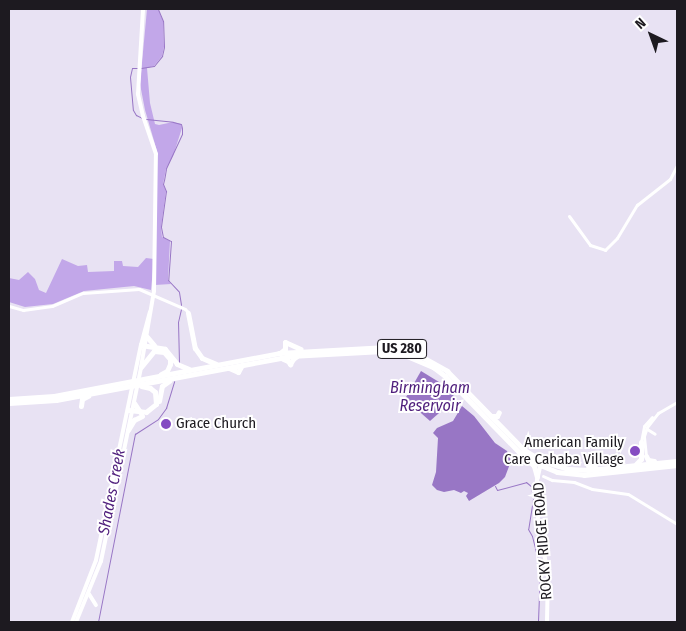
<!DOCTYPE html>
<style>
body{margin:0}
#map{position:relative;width:686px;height:631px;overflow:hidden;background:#e8e2f3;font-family:"Fira Sans Condensed",sans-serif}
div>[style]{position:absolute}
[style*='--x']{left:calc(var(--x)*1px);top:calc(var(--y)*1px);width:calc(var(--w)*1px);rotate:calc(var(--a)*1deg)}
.green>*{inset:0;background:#c2a7e9}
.water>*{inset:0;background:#9876c5}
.stream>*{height:1px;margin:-0.5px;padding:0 0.5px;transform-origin:0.5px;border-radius:0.5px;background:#9876c5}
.tertiary>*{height:3px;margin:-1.5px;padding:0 1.5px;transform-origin:1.5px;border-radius:1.5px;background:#fff}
.secondary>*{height:4px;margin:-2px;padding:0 2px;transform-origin:2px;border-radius:2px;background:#fff}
.trunk>*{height:5px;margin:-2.5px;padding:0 2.5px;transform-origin:2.5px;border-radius:2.5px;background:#fff}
.dots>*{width:14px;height:14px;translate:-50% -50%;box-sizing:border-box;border:2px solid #fff;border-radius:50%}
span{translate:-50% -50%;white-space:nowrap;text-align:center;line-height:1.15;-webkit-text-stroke:4px #fff;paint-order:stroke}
.shield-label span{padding:1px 4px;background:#fff;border:1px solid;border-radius:4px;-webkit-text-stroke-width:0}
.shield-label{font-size:14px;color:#1d1a20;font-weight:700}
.poi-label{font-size:15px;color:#1d1a20}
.left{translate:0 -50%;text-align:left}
.right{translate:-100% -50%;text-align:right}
.street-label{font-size:15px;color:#1d1a20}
.water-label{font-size:16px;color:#4f1e7c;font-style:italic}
.frame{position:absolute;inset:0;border:10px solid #1d1a20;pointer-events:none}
.north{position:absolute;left:626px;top:10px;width:50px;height:50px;-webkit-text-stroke:4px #fff;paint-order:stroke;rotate:318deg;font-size:14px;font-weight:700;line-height:20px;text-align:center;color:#1d1a20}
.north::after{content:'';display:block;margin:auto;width:18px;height:22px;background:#1d1a20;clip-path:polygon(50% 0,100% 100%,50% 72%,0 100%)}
</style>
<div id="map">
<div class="green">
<i style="clip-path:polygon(147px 9px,158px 9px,163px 21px,164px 47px,162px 56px,154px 66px,147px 68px,150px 103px,155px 124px,159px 125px,173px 122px,181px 124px,182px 128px,173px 156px,166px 169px,163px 184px,166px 191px,161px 227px,162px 237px,170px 241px,168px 280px,171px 284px,155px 285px,157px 151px,145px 110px,140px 84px)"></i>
<i style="clip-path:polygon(146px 258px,154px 259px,151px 290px,134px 286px,84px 291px,53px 304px,25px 307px,9px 302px,9px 278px,19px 280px,28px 272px,35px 279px,39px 290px,46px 293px,62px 259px,78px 266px,87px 265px,88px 272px,114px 271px,114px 261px,122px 261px,123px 266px,138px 267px)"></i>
</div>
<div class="water">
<i style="clip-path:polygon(421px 371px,439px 382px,456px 398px,430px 421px,405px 399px)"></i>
<i style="clip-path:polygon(462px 406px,474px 416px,495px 443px,507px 451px,511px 461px,505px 477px,499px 483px,469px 501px,466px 496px,468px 493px,464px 491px,461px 493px,454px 490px,444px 492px,437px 490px,432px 485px,436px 472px,438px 438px,433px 433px,437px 428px,453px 421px)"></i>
</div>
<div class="stream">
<i style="--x:137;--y:68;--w:5;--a:180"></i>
<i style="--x:132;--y:68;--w:9;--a:103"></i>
<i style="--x:130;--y:77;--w:33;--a:85"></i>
<i style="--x:133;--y:110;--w:6;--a:59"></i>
<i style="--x:136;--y:115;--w:7;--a:27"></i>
<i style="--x:141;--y:68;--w:13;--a:-9"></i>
<i style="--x:154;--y:66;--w:13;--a:-51"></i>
<i style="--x:162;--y:56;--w:9;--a:-77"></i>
<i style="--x:164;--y:47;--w:26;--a:-92"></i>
<i style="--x:163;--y:21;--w:13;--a:-113"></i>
<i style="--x:146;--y:119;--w:27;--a:6"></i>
<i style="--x:173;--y:122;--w:8;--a:14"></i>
<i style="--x:181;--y:124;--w:4;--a:76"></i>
<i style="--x:182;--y:128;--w:6;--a:90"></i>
<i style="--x:182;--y:134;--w:38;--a:115"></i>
<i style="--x:166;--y:169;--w:11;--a:100"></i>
<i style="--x:164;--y:180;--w:4;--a:104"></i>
<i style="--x:163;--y:184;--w:8;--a:67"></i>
<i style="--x:166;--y:191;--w:36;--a:98"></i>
<i style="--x:161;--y:227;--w:10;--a:79"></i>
<i style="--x:163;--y:237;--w:9;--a:27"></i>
<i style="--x:171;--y:241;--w:39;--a:94"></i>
<i style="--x:168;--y:280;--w:16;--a:47"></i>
<i style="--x:179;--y:292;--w:13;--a:81"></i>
<i style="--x:179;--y:362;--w:40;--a:-91.4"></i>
<i style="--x:178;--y:322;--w:13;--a:-77"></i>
<i style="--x:495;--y:486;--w:4;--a:63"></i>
<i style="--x:497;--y:490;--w:30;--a:-15"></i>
<i style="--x:526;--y:482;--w:8;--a:40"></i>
<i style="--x:532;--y:487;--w:4;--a:104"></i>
<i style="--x:533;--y:499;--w:30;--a:99"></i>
<i style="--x:528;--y:529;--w:8;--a:60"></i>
<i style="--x:532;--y:536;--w:34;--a:76"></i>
<i style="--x:540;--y:569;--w:53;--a:92.2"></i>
<i style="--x:98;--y:622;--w:192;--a:-78.9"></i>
<i style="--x:135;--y:434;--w:27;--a:-33"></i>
<i style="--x:158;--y:419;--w:14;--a:-54"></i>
<i style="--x:166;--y:408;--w:28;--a:-73"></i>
</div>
<div class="tertiary">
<i style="--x:569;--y:216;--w:36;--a:54"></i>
<i style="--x:590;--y:245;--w:16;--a:18"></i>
<i style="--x:605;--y:250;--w:17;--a:-45"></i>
<i style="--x:617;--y:238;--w:39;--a:-59"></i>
<i style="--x:637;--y:205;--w:42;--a:-38.2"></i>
<i style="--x:670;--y:179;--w:16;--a:-63"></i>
<i style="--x:9;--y:306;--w:15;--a:16"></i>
<i style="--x:23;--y:310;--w:29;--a:-8"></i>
<i style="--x:52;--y:306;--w:34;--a:-23"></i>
<i style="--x:83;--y:293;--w:56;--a:-4.1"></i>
<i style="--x:139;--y:289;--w:50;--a:23.5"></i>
<i style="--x:185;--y:309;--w:4;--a:45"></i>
<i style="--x:647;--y:429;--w:9;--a:32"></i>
<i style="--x:641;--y:442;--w:16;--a:-79"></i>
<i style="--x:644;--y:426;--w:12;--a:-48"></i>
<i style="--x:646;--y:456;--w:20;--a:-96"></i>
<i style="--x:644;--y:436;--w:9;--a:-72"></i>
<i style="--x:647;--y:427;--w:18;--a:-52"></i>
<i style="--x:658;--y:413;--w:22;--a:-30"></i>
<i style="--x:543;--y:476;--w:10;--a:24"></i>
<i style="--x:552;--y:480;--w:22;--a:5"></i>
<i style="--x:574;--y:482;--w:19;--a:21"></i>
<i style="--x:592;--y:489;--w:36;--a:8"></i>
<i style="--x:628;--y:494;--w:57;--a:31.5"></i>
</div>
<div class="secondary">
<i style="--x:541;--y:463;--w:17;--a:103"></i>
<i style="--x:537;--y:480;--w:44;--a:88.7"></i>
<i style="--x:538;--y:524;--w:50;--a:78.5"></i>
<i style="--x:548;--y:573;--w:49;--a:91.2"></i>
<i style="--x:89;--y:594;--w:13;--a:58"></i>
<i style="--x:72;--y:622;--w:66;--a:-68.8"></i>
<i style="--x:96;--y:560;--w:220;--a:-78.2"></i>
<i style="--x:141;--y:345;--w:34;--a:-75"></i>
<i style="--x:76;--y:622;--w:66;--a:-67.7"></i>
<i style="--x:101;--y:561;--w:198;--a:-78.3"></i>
<i style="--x:141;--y:367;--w:77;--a:-80.3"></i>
<i style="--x:154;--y:291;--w:137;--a:-89.2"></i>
<i style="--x:156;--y:154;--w:40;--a:-108.9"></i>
<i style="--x:143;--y:116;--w:23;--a:-103"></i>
<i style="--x:138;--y:94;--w:85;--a:-86.6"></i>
</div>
<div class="trunk">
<i style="--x:188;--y:313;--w:36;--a:79"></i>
<i style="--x:195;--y:348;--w:12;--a:55"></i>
<i style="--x:202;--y:358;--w:15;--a:23"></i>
<i style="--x:147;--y:337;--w:11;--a:49"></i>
<i style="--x:141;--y:345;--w:24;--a:9"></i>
<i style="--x:165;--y:349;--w:19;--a:51"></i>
<i style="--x:177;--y:364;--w:13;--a:23"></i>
<i style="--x:280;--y:353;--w:6;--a:-39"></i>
<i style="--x:285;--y:349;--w:7;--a:-90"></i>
<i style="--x:285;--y:342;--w:17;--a:24"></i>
<i style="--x:283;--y:359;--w:5;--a:22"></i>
<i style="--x:288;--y:361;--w:4;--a:56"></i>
<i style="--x:290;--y:364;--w:6;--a:-59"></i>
<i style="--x:293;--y:359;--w:5;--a:-37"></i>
<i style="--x:141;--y:367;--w:21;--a:-51"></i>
<i style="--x:154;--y:351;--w:10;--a:6"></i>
<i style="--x:164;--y:352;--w:9;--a:49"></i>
<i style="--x:170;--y:359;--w:5;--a:90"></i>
<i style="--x:170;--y:364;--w:8;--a:113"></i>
<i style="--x:167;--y:371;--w:7;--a:153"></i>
<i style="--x:229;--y:368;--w:10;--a:24"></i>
<i style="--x:238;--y:372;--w:8;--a:-60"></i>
<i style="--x:9;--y:399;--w:45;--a:-3.8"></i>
<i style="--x:54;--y:396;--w:229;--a:-10.8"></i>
<i style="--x:279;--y:353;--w:108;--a:-3.2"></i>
<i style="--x:387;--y:347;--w:29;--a:12"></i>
<i style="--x:415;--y:353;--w:37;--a:29"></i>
<i style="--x:447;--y:371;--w:110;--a:45.7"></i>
<i style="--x:524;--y:450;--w:21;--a:31"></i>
<i style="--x:542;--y:461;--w:28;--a:17"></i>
<i style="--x:569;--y:469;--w:19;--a:3"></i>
<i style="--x:588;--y:470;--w:89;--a:-5.8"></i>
<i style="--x:159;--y:401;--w:15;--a:-79"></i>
<i style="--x:162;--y:386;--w:9;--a:-36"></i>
<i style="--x:9;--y:403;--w:47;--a:-3.7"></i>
<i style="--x:56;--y:400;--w:238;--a:-10.6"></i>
<i style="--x:290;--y:356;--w:93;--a:-3.1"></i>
<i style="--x:383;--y:351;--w:19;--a:9"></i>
<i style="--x:402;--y:354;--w:34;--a:23"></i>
<i style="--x:433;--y:367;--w:15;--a:37"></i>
<i style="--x:445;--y:376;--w:106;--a:45.8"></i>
<i style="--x:519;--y:452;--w:25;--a:32"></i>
<i style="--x:540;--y:465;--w:18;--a:22"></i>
<i style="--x:557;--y:472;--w:27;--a:6"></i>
<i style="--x:584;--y:475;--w:94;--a:-6.1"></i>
<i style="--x:134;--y:403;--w:11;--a:56"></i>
<i style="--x:81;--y:406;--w:7;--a:-82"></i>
<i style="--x:82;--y:399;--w:7;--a:-27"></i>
<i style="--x:128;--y:410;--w:18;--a:6"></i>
<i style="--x:146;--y:412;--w:13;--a:-39"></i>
<i style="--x:156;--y:404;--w:12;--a:-95"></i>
<i style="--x:155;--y:392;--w:6;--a:-141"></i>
<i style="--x:150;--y:388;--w:9;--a:-167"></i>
<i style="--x:491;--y:416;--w:6;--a:0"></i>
<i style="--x:497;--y:416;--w:4;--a:-63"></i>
<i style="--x:128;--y:430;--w:12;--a:-59"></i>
<i style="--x:134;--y:420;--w:9;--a:-27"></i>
<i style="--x:646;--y:456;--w:4;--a:63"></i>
<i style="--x:648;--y:460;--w:6;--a:9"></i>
<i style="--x:587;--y:461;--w:5;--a:68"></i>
<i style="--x:589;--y:466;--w:6;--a:9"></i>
<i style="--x:530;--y:462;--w:6;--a:45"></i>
<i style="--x:534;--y:466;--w:11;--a:75"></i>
<i style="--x:636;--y:464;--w:7;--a:-45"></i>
<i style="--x:641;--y:459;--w:17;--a:-90"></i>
</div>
<div class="dots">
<i style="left:166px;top:424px;background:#854cc2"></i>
<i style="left:635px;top:451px;background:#854cc2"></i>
</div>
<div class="shield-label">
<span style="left:402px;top:349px">US 280</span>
</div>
<div class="poi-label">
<span class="left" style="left:176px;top:424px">Grace Church</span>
<span class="right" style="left:624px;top:451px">American Family<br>Care Cahaba Village</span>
</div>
<div class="street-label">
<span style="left:543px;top:541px;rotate:-94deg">ROCKY RIDGE ROAD</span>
</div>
<div class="water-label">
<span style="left:430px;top:397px">Birmingham<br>Reservoir</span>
<span style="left:112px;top:492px;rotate:-79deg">Shades Creek</span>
</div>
<div class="frame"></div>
<div class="north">N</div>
</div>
